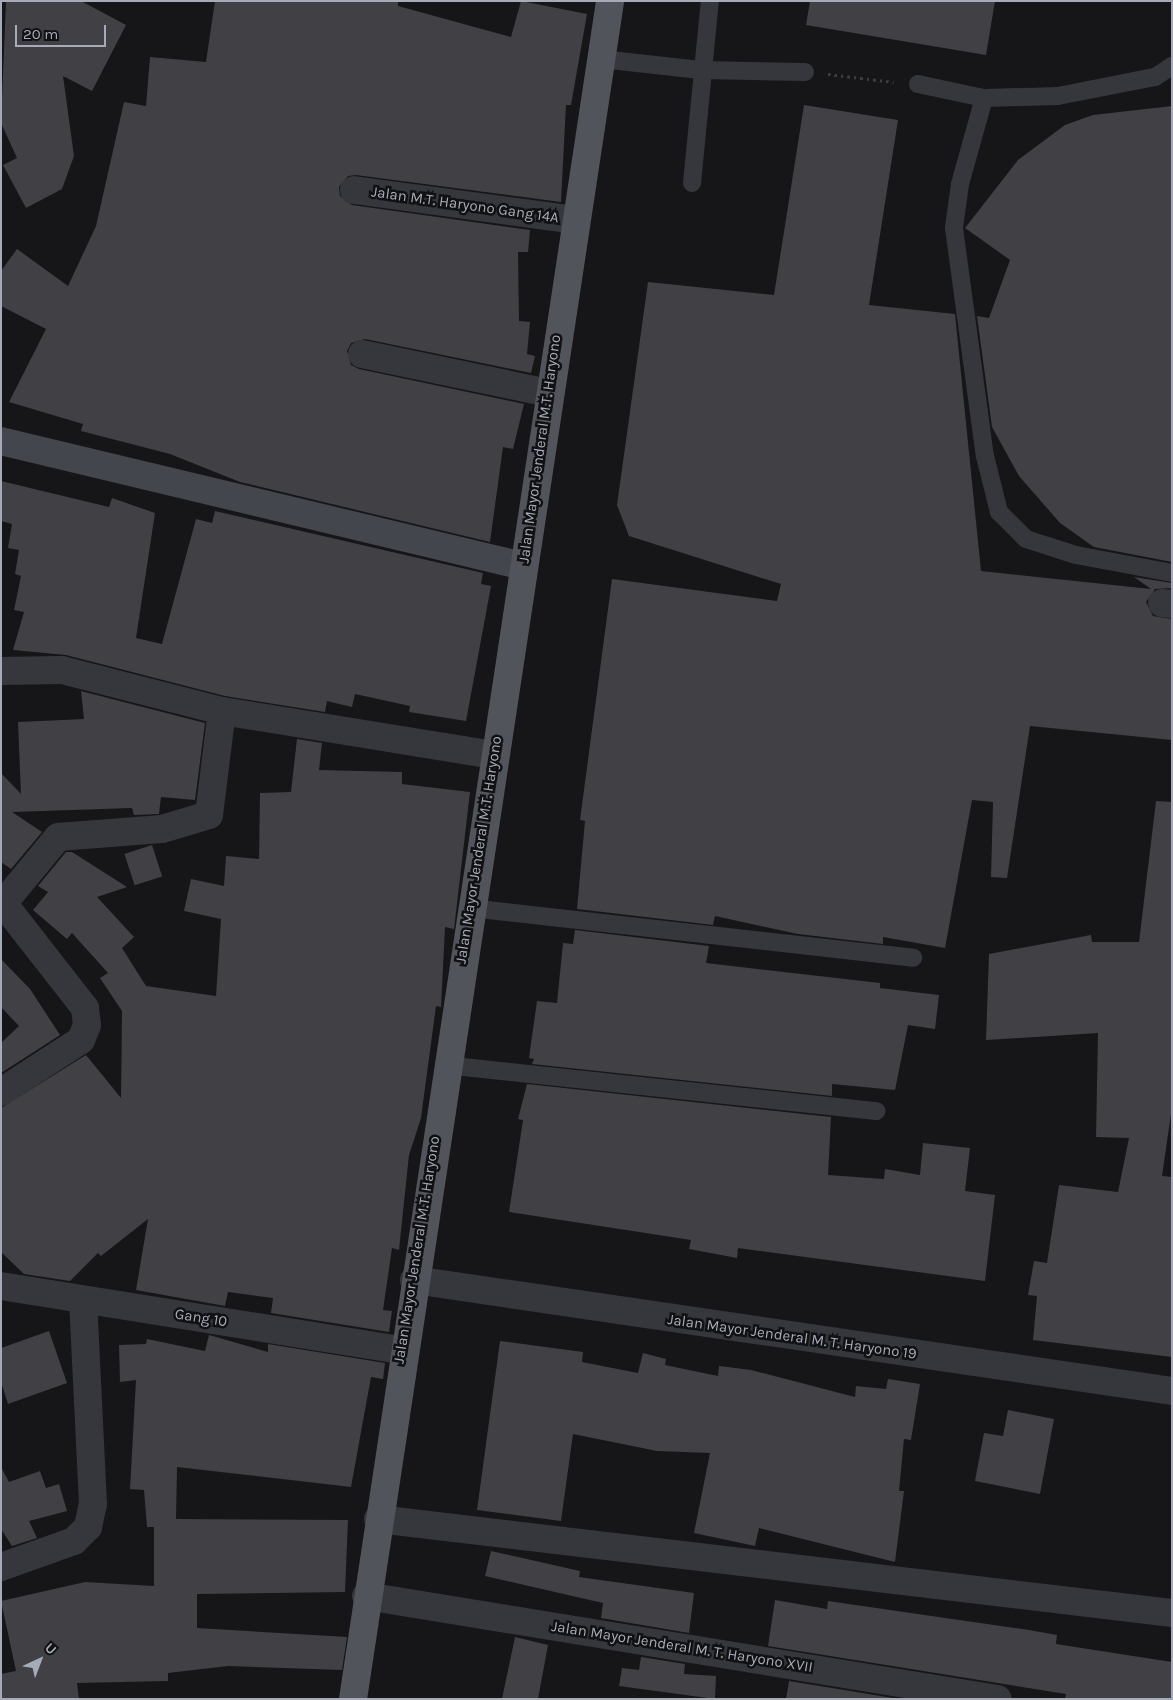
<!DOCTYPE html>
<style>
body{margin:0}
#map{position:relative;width:1173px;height:1700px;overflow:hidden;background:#161518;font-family:Karla,sans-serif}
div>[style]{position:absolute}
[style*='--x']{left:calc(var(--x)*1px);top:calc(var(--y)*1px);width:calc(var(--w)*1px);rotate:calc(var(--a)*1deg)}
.building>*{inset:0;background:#404045;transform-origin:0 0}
.path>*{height:3px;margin-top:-1.5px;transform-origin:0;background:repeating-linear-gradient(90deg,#3c3e44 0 2.5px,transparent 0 6.5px)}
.lane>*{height:18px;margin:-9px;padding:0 9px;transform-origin:9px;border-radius:9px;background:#36373d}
.street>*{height:28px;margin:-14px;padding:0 14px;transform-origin:14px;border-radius:14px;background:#36373d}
.secondary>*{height:28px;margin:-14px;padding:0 14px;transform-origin:14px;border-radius:14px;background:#44464d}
.primary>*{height:28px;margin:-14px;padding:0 14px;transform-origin:14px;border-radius:14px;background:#52545c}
span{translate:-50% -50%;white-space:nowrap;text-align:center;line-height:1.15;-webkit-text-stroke:5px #111113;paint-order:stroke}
.street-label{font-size:15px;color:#a6abb9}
.frame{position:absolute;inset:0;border:2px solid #a6abb9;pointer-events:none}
.north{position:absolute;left:15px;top:1635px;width:50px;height:50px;-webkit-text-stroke:4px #111113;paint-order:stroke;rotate:43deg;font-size:14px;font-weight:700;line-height:20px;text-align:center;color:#a6abb9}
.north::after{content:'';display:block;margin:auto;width:18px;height:22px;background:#a6abb9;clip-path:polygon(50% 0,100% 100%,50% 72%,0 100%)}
.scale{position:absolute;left:15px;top:25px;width:91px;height:22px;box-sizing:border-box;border:2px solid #a6abb9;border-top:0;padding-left:6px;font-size:15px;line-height:18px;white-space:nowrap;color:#a6abb9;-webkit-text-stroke:4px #111113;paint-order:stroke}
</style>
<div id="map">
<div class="building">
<i style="clip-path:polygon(6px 1px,81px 1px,126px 25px,92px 91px,63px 76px,74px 156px,62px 189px,26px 208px,3px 165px,17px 158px,1px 123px)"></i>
<i style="clip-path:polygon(215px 1px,398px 1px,398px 6px,511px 37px,521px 1px,587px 14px,571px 105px,566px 105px,561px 202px,356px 175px,348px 176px,339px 187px,340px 196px,352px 205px,530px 230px,528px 252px,518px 252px,519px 321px,530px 322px,527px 354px,535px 356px,531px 373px,365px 339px,351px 343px,347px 351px,351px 365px,359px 369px,524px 404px,513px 449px,503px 447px,490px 542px,240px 482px,170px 454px,81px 431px,83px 424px,9px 402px,46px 329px,1px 306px,1px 271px,17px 249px,68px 286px,96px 226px,124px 102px,146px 106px,150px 57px,206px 62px)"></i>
<i style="clip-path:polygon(810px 1px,995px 1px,986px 55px,806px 25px)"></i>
<i style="clip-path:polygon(804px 105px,898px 120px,869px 305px,955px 314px,981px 571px,1151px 589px,1134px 577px,1172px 583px,1172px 588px,1155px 589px,1146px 602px,1153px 616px,1172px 619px,1172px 740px,1030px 726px,1007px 878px,991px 877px,993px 802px,972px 800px,945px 948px,883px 937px,883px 944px,798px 934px,715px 916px,713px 925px,577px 909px,585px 821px,580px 820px,612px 579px,777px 601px,781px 584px,629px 536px,617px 505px,648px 282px,774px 295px)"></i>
<i style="clip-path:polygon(1172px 106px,1172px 562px,1094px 547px,1060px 523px,1019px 476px,992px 427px,977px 316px,989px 318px,1010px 260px,965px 228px,1018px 160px,1065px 125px,1093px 115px)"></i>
<i style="clip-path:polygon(1px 481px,109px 507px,112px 498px,155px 513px,136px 638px,162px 644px,196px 519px,212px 523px,215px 511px,483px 573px,481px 584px,491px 586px,466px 721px,409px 712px,410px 706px,355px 694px,352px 707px,327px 701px,325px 712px,225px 696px,66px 655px,13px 650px,24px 612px,14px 610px,21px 576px,15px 574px,19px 550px,8px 548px,12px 524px,1px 521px)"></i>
<i style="clip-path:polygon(81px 691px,205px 723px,195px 800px,161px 797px,159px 814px,134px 815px,132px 808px,12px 812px,42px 832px,11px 869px,1px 862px,1px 773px,21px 794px,18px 722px,84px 719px)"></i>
<i style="clip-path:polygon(297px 739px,322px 743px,319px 770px,402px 772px,402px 784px,470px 792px,454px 929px,445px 927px,441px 1007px,436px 1006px,421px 1118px,409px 1155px,399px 1250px,392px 1248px,383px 1310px,392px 1311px,389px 1332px,271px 1313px,273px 1298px,228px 1292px,225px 1306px,136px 1290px,148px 1219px,101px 1256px,98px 1253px,70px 1281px,24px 1274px,1px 1252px,1px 1108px,86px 1055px,121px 1098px,122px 1011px,100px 978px,108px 973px,72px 933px,67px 939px,33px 910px,48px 892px,38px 886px,66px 852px,72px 852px,127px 887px,97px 897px,134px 937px,122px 948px,146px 986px,216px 996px,221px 919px,184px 911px,191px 879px,224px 886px,226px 856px,259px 859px,260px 793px,291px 792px)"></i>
<i style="clip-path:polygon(1156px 801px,1172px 802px,1172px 1107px,1162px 1176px,1172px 1177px,1172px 1357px,1033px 1340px,1037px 1296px,1028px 1295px,1034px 1261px,1047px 1263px,1059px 1185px,1118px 1192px,1129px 1138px,1096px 1137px,1098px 1033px,986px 1040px,989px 954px,1091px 935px,1092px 942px,1139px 942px)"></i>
<i style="left:152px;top:845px;width:33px;height:29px;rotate:72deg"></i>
<i style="clip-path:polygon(575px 930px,709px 946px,706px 963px,880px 983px,880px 988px,939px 995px,935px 1029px,908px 1025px,895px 1090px,832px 1084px,832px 1096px,532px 1064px,534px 1059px,529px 1058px,537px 1001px,557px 1003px,563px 943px,573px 944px)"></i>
<i style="clip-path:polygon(1px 959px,30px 989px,60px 1035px,1px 1073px,1px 1043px,19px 1026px,1px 1007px)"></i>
<i style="clip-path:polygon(527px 1084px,831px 1117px,828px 1175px,884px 1179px,885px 1169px,920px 1175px,923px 1143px,970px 1148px,965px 1191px,995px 1195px,985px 1281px,738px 1248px,737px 1258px,689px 1249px,691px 1240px,509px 1212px,523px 1120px,518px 1119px)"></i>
<i style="clip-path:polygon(49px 1331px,67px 1383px,8px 1404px,1px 1382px,1px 1348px)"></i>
<i style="clip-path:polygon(209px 1335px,268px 1352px,268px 1344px,385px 1363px,383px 1379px,371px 1377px,351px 1487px,177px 1467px,176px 1519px,348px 1520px,345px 1592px,197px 1594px,197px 1628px,347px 1637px,342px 1670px,228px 1666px,168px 1673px,168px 1681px,77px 1683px,79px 1699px,1px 1699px,1px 1674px,16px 1671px,1px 1601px,85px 1582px,154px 1586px,154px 1527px,147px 1527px,144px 1490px,130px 1489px,136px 1380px,120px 1382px,119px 1345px,146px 1344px,147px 1339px,205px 1351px)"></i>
<i style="clip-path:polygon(500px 1341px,583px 1352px,582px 1362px,638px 1373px,643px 1353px,666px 1359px,665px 1365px,718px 1376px,719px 1366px,751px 1370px,855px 1397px,856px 1386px,886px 1389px,888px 1379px,920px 1384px,911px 1440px,904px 1439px,899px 1491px,904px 1491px,895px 1562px,759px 1528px,755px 1546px,694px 1533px,710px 1453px,657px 1451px,573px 1434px,561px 1521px,477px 1510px)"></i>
<i style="clip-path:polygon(1008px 1410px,1054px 1419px,1040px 1494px,975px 1481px,984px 1433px,1003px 1436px)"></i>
<i style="clip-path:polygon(1px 1467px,9px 1482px,40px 1471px,46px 1488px,59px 1484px,67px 1511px,29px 1521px,37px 1538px,12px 1546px,1px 1529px)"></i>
<i style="clip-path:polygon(491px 1551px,580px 1571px,579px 1577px,694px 1593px,689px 1633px,601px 1618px,603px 1603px,485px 1576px)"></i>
<i style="clip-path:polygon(775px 1600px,827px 1609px,828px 1601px,1029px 1630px,1057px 1635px,1056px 1644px,1172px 1662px,1172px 1699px,1065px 1699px,1066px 1694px,768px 1646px)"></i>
<i style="clip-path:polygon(515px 1637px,548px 1645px,538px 1699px,502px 1699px)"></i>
<i style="clip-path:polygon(641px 1657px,685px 1664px,684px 1674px,716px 1676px,715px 1699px,619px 1686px,622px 1668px,639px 1670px)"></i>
<i style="clip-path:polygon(789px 1681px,899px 1699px,786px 1699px)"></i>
</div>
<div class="path">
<i style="--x:828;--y:74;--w:66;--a:6.9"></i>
</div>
<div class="lane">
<i style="--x:601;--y:59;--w:100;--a:6.3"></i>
<i style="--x:700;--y:70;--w:105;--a:1.1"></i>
<i style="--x:918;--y:84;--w:67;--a:12"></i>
<i style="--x:984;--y:98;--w:74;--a:-1.5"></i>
<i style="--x:1058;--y:96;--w:99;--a:-11.1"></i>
<i style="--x:1155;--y:77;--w:20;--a:-33"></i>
<i style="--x:984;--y:98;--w:89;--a:105.6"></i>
<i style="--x:960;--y:184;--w:44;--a:97.8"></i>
<i style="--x:954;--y:228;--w:230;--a:82.3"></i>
<i style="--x:985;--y:456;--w:58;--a:76"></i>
<i style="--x:999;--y:512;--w:38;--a:45"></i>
<i style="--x:1026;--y:539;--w:52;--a:17.7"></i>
<i style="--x:1076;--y:555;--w:98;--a:10.6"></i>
<i style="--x:692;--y:183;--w:183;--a:-84.4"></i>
<i style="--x:470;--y:908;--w:446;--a:6.4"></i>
<i style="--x:445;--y:1065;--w:434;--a:6.1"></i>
</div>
<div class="street">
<i style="--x:354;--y:190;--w:223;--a:7.7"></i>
<i style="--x:362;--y:354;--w:190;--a:11.8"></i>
<i style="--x:1162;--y:603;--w:10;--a:6"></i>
<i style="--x:1;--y:671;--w:61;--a:-0.9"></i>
<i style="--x:62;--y:670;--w:165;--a:14.4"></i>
<i style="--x:222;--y:711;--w:276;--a:9.2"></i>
<i style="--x:1;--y:906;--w:89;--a:-50.4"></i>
<i style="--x:58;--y:837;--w:104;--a:-4.4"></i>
<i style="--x:162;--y:829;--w:49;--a:-16.6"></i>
<i style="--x:209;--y:815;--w:105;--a:-82.9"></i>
<i style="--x:1;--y:1092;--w:95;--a:-33"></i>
<i style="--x:81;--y:1040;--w:16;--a:-68"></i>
<i style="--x:87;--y:1025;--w:17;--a:-97"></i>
<i style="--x:85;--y:1008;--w:133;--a:-128"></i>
<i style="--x:414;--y:1280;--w:766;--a:8.33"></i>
<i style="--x:1;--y:1286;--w:406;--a:9.1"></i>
<i style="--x:378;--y:1519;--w:800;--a:6.75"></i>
<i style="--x:1;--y:1567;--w:77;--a:-19.6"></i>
<i style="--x:74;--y:1541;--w:20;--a:-45"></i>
<i style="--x:88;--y:1527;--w:24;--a:-78"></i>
<i style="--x:93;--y:1504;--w:204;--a:-92.8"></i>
<i style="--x:366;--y:1596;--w:640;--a:9.26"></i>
</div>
<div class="secondary">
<i style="--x:1;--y:441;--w:537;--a:13.47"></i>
</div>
<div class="primary">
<i style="--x:353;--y:1699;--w:1717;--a:-81.39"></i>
</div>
<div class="street-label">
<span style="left:465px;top:205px;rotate:8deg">Jalan M.T. Haryono Gang 14A</span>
<span style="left:540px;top:449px;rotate:-82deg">Jalan Mayor Jenderal M.T. Haryono</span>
<span style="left:479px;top:850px;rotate:-81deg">Jalan Mayor Jenderal M.T. Haryono</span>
<span style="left:417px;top:1250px;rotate:-81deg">Jalan Mayor Jenderal M.T. Haryono</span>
<span style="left:201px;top:1318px;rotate:9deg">Gang 10</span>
<span style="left:792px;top:1337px;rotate:8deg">Jalan Mayor Jenderal M. T. Haryono 19</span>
<span style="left:682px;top:1647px;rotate:9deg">Jalan Mayor Jenderal M. T. Haryono XVII</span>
</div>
<div class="frame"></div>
<div class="north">U</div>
<div class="scale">20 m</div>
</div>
